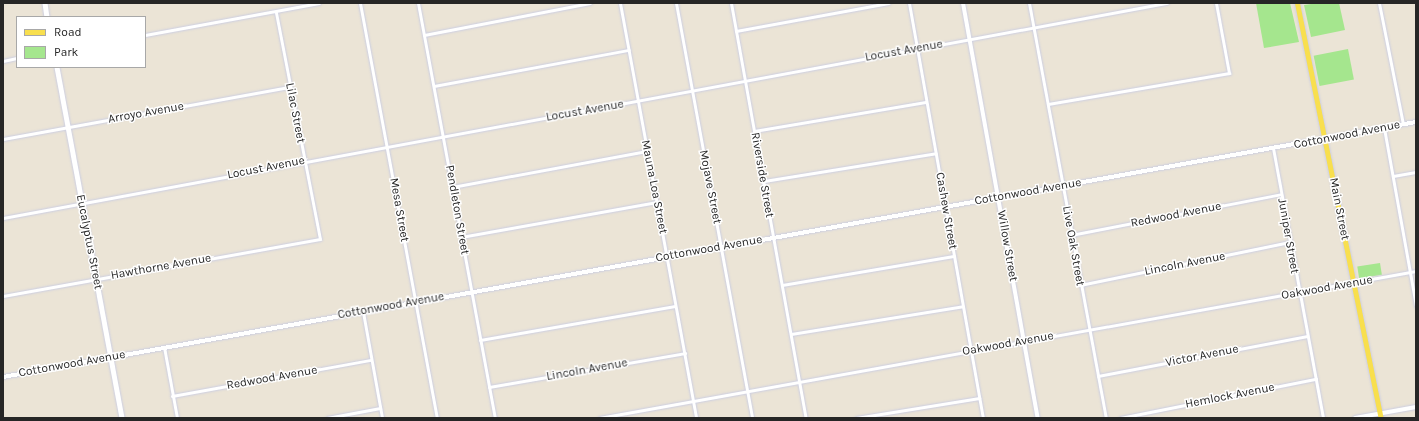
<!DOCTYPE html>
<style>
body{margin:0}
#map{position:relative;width:1419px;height:421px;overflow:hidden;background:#ebe4d6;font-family:Karla,sans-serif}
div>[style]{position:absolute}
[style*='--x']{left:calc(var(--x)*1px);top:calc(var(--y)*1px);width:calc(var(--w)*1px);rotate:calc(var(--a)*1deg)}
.green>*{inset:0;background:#a5e68e;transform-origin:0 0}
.roads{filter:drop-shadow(0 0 1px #cccee1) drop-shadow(0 0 1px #cccee1)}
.minor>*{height:3px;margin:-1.5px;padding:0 1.5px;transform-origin:1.5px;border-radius:1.5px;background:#fff}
.tertiary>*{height:4px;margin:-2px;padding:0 2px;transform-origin:2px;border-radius:2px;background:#fff}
.secondary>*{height:4.5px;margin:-2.25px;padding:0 2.25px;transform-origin:2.25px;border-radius:2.25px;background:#fff}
.primary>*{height:5px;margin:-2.5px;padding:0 2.5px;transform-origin:2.5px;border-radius:2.5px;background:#f8df4e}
span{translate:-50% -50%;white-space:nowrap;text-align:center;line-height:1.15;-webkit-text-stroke:3px #fff;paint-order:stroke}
.street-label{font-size:12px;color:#262626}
.frame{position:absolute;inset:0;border:4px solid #262626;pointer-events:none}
.legend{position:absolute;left:16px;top:16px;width:130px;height:52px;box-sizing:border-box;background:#fff;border:1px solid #a8a8a8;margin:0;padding:5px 7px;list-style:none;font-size:12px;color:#262626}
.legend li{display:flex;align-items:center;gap:8px;height:20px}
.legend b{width:20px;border:1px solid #a8a8a8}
</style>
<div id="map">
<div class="green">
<i style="clip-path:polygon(1256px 3px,1290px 3px,1299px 42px,1264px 48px)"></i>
<i style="clip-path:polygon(1318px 3px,1339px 3px,1345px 30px,1311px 37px,1304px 5px)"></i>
<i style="left:1348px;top:49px;width:31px;height:35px;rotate:79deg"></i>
<i style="left:1380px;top:263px;width:12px;height:23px;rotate:81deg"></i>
</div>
<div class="roads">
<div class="minor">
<i style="--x:360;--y:3;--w:422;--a:79.5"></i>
<i style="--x:418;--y:3;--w:422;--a:79.5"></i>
<i style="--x:620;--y:3;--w:422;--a:79.6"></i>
<i style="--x:676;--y:3;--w:422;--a:79.6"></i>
<i style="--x:731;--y:3;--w:422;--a:79.8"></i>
<i style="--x:909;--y:3;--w:422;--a:79.9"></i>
<i style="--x:1029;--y:3;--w:422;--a:79.5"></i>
<i style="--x:1379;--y:3;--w:123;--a:78.8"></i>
<i style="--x:736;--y:31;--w:155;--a:-10.4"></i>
<i style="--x:145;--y:35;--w:177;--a:-10.4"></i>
<i style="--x:424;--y:35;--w:169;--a:-10.9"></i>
<i style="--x:3;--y:61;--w:14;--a:-12"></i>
<i style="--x:434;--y:86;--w:198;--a:-10.5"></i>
<i style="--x:1048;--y:104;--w:184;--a:-9.7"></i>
<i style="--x:1229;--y:73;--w:71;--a:-100.5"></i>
<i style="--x:1384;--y:128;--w:181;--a:79.8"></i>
<i style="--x:754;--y:131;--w:174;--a:-9.6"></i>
<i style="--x:3;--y:139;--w:292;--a:-10.3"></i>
<i style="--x:1273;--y:148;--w:275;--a:79.5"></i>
<i style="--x:1393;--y:176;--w:23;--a:-10"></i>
<i style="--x:764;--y:181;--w:174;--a:-9.2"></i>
<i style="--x:452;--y:187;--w:198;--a:-10.5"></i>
<i style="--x:3;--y:218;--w:1184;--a:-10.47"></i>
<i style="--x:1071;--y:235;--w:214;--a:-11"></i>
<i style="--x:461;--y:237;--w:199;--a:-10.1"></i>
<i style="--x:782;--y:285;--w:174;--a:-9.6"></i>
<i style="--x:1080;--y:285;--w:214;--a:-11.6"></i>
<i style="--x:3;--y:296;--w:322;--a:-10.2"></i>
<i style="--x:320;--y:239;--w:231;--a:-101"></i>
<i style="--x:363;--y:312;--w:108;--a:79.8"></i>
<i style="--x:791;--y:334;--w:174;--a:-9.2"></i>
<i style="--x:480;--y:340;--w:198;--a:-9.9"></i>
<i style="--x:164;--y:347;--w:72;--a:79.6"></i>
<i style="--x:1098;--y:376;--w:213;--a:-10.8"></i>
<i style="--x:489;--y:387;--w:199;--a:-9.8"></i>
<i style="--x:172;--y:396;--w:202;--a:-10.3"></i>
<i style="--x:327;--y:418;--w:54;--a:-10.7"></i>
<i style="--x:599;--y:418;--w:830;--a:-10.2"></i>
<i style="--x:856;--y:418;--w:125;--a:-9.2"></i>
<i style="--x:1120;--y:418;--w:200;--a:-11.3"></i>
</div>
<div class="tertiary">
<i style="--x:963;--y:3;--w:422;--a:79.8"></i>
<i style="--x:3;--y:377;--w:1436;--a:-10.23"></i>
<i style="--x:1355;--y:418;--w:62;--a:-10.2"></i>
</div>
<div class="secondary">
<i style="--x:45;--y:3;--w:14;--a:82"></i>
<i style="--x:57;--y:67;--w:357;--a:79.5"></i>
</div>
<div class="primary">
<i style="--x:1297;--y:3;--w:423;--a:78.6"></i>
</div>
</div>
<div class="street-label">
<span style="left:904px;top:51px;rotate:-10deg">Locust Avenue</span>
<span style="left:585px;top:111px;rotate:-10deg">Locust Avenue</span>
<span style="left:146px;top:113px;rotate:-10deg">Arroyo Avenue</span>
<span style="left:295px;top:113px;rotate:79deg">Lilac Street</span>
<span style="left:1347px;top:135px;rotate:-11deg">Cottonwood Avenue</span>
<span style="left:266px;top:168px;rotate:-11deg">Locust Avenue</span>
<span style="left:762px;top:175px;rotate:80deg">Riverside Street</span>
<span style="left:654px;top:187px;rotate:79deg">Mauna Loa Street</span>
<span style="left:710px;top:187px;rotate:79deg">Mojave Street</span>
<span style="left:1028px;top:192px;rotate:-10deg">Cottonwood Avenue</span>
<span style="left:1339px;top:209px;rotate:79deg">Main Street</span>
<span style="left:399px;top:210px;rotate:80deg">Mesa Street</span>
<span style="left:457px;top:210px;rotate:80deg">Pendleton Street</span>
<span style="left:946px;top:211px;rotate:80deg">Cashew Street</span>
<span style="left:1176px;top:215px;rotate:-11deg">Redwood Avenue</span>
<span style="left:1288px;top:236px;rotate:80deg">Juniper Street</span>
<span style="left:89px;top:242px;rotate:79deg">Eucalyptus Street</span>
<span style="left:1007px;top:246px;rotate:80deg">Willow Street</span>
<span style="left:1073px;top:246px;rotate:80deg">Live Oak Street</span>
<span style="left:709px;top:249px;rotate:-10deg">Cottonwood Avenue</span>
<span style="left:1185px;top:264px;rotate:-11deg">Lincoln Avenue</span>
<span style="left:161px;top:267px;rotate:-10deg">Hawthorne Avenue</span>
<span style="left:1327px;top:288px;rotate:-10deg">Oakwood Avenue</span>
<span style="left:391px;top:306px;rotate:-10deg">Cottonwood Avenue</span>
<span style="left:1008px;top:344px;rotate:-10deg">Oakwood Avenue</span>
<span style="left:1202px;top:356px;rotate:-11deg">Victor Avenue</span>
<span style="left:72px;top:364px;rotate:-10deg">Cottonwood Avenue</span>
<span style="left:587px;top:370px;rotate:-10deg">Lincoln Avenue</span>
<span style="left:272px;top:378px;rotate:-10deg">Redwood Avenue</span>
<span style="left:1230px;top:396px;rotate:-11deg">Hemlock Avenue</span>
</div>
<div class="frame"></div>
<ul class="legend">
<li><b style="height:5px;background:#f8df4e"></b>Road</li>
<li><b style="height:11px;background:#a5e68e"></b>Park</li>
</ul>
</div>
